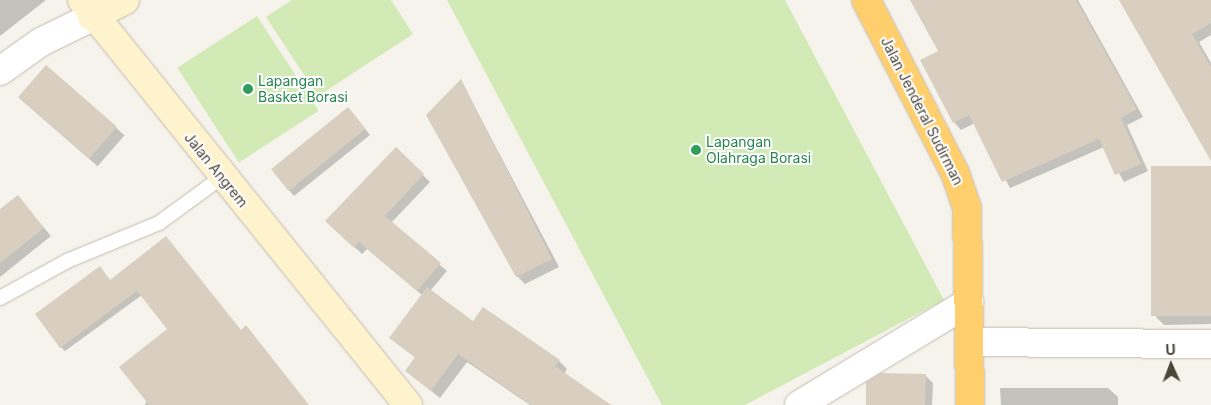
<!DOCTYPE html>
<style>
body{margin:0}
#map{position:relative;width:1211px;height:405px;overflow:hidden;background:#f6f3ec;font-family:Inter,sans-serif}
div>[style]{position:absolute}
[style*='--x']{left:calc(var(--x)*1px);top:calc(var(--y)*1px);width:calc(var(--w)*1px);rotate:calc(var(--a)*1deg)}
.green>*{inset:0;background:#d2eab5;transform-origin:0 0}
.shadow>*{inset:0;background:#0003;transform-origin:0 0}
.building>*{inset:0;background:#d8cfc1;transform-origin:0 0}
.roads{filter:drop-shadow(0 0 1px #c2bbae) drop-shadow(0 0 1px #c2bbae)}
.lane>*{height:14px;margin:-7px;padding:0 7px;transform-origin:7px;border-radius:7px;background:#fff}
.street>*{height:28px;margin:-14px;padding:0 14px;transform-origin:14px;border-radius:14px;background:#fff}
.secondary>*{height:28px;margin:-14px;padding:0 14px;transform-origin:14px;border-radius:14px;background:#fff3cd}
.highway>*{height:28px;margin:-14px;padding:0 14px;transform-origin:14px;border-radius:14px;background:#ffcf6e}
.dots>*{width:14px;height:14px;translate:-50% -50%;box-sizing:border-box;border:2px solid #fff;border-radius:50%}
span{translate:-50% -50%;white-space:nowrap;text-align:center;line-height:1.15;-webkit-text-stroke:4px #fff;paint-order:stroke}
.leisure-label{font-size:14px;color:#27864d}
.left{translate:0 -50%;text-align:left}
.street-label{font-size:14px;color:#4b4439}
.north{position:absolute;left:1146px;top:340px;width:50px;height:50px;-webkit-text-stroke:4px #fff;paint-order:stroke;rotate:358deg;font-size:14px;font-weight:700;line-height:20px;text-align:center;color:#4b4439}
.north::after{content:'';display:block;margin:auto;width:18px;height:22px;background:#4b4439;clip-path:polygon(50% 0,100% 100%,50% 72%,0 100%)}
</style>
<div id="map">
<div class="green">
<i style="clip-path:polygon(292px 0,391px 0,413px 34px,318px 96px,266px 17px)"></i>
<i style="clip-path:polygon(447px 0,785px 0,944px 300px,745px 405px,662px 405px)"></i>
<i style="left:257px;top:16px;width:113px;height:95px;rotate:57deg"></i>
</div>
<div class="shadow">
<i style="clip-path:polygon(0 0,46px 0,0 36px)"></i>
<i style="clip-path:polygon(912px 0,1078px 0,1143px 117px,1127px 125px,1148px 171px,1124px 182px,1104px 147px,1010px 188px,975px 123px,961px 130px,954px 122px,940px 51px)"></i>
<i style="clip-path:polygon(1120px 0,1211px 0,1211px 35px,1199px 42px,1211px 63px,1211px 159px)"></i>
<i style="left:46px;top:67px;width:104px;height:41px;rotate:41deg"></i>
<i style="clip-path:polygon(461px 81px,559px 267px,525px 284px,517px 276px)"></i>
<i style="clip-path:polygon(354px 115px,370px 135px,294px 196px,272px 170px)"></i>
<i style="clip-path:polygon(396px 149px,430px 182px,391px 223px,447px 271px,430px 291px,474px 323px,559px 361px,567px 369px,564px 374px,606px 405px,530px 405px,467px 362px,440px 398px,406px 371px,416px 358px,390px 338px,422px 295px,367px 249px,362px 254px,334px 228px)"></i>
<i style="clip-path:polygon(1211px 167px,1211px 324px,1164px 325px,1156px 317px)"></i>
<i style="clip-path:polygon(18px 197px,51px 236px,0 277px,0 211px)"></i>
<i style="clip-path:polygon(165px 238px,241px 331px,308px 405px,145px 405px,169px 329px,142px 295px,65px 351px,61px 347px,111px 281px)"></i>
<i style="clip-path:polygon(925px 375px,933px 383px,932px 405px,867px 405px)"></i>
<i style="clip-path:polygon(1000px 388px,1108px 388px,1118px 397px,1118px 405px,1001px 405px)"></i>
</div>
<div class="building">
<i style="clip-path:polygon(910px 0,1076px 0,1137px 109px,1121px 118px,1141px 164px,1115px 175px,1099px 139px,1002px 182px,969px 115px,953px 123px,920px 60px,938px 51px)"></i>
<i style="clip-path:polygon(1119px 0,1211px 0,1211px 23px,1192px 34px,1211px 67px,1211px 161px)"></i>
<i style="left:46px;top:65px;width:94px;height:42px;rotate:41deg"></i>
<i style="clip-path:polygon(461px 79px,552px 259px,516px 277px,426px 115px)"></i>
<i style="left:348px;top:107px;width:28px;height:99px;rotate:51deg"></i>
<i style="clip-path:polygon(396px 147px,424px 174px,385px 216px,441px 263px,417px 291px,359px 242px,354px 248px,325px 221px)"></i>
<i style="left:1211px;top:166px;width:150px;height:60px;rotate:90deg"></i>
<i style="clip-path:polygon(18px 195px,44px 228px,0 263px,0 209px)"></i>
<i style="clip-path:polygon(166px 236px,241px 330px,246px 325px,309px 405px,149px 405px,119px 367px,167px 329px,137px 291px,60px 348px,35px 314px,100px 266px,110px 280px)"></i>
<i style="clip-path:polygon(427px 287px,473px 321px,483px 307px,560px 360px,555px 366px,611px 405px,531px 405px,458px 354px,431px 391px,405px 371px,415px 357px,389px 338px)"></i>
<i style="clip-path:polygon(881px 373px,926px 374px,925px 405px,866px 405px,866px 382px)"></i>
</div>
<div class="roads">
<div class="lane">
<i style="--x:0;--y:298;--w:77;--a:-28.9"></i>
<i style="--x:67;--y:261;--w:100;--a:-22.4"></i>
<i style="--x:159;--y:223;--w:78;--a:-36.1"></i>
</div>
<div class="street">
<i style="--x:0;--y:71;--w:50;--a:-35.3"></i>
<i style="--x:41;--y:42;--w:57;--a:-26.1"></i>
<i style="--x:970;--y:342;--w:241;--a:0.5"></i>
<i style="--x:799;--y:405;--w:199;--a:-31.2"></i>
</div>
<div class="secondary">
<i style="--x:82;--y:0;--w:520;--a:51.17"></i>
<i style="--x:92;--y:17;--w:37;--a:-27"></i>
</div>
<div class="highway">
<i style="--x:866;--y:0;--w:195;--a:62.8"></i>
<i style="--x:955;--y:173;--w:37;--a:71"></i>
<i style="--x:967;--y:208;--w:197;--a:89.1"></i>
</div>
</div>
<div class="dots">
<i style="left:248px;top:89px;background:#2e9e5b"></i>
<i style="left:696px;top:150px;background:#2e9e5b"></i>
</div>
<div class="leisure-label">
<span class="left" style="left:258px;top:89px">Lapangan<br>Basket Borasi</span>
<span class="left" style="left:706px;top:150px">Lapangan<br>Olahraga Borasi</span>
</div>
<div class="street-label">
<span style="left:922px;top:111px;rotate:63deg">Jalan Jenderal Sudirman</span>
<span style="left:216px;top:170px;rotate:51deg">Jalan Angrem</span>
</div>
<div class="north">U</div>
</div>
